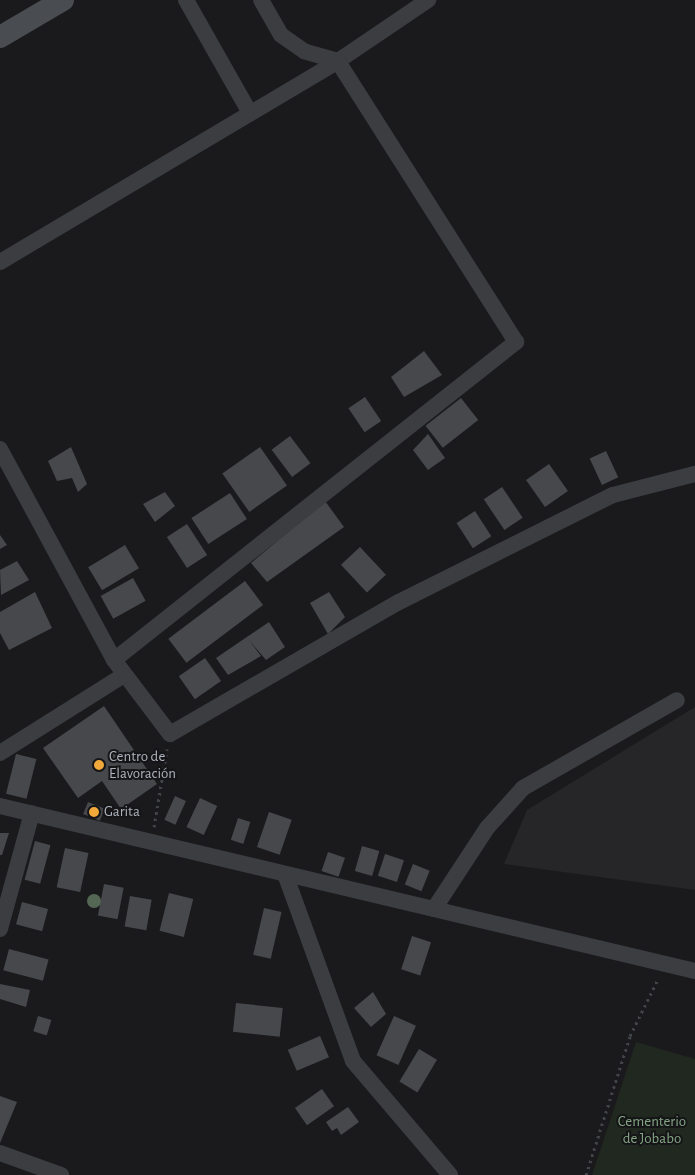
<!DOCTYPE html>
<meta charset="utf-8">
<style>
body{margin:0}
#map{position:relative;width:695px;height:1175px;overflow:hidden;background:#1a1a1c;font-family:"Alegreya Sans",sans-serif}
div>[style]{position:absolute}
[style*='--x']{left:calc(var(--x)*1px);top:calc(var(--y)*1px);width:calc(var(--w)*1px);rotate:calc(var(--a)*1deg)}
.built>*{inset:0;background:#262629}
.green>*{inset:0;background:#202820}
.building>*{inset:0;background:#47484c;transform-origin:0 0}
.path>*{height:3px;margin-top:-1.5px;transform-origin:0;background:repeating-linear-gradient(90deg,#414448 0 2.5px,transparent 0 6.5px)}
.street>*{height:16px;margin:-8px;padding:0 8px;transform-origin:8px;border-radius:8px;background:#3b3d41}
.secondary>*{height:22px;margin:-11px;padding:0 11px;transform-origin:11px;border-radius:11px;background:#494c51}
.trees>*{width:14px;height:14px;margin:-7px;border-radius:50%;background:#546755}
.dots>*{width:14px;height:14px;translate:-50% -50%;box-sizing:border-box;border:2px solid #151517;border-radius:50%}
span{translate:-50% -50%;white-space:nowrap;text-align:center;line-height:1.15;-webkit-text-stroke:4px #151517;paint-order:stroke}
.poi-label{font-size:15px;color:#adb2bc}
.left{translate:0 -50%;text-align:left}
.park-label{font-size:15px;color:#84a684}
</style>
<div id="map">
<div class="built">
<i style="clip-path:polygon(695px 707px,695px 890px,504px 864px,527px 810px)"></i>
</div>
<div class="green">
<i style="clip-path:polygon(636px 1042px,695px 1059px,695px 1175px,592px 1175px)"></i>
</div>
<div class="building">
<i style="clip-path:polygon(424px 351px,442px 375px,404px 397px,391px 377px)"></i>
<i style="left:365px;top:397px;width:29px;height:20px;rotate:56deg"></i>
<i style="left:461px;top:398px;width:28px;height:45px;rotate:52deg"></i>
<i style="clip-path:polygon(428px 434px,445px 458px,428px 470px,413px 450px)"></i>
<i style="left:290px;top:436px;width:34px;height:23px;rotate:53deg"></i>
<i style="clip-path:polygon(71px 447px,87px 484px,78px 492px,72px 478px,57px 481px,48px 461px)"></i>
<i style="left:260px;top:447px;width:47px;height:46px;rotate:55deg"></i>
<i style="left:606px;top:451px;width:29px;height:18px;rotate:65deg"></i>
<i style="left:549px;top:464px;width:33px;height:28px;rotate:55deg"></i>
<i style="left:502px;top:487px;width:37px;height:22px;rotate:56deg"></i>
<i style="clip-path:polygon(165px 492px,175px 506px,155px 522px,143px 504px)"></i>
<i style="left:230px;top:493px;width:31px;height:46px;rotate:57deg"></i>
<i style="clip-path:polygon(325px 501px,344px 527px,267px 582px,251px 563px)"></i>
<i style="left:475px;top:511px;width:30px;height:22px;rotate:57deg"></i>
<i style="left:187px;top:524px;width:37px;height:24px;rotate:57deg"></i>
<i style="clip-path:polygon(0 535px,7px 545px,0 549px)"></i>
<i style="left:125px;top:545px;width:27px;height:43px;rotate:59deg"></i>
<i style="left:360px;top:547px;width:38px;height:26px;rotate:47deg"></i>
<i style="clip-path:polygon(17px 561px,29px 580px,1px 595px,0 570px)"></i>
<i style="left:133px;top:578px;width:26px;height:37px;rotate:61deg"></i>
<i style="left:245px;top:581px;width:30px;height:96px;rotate:53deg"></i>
<i style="clip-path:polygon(35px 592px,52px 628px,9px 650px,0 633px,0 612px)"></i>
<i style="clip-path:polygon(329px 592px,345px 617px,328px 634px,310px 603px)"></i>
<i style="clip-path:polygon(269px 622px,285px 647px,266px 660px,249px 640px,261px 656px,228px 675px,216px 658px)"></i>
<i style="left:205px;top:658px;width:28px;height:32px;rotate:55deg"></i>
<i style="clip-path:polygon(104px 706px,157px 784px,121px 809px,102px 781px,78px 798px,43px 748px)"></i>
<i style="left:16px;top:754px;width:21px;height:41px;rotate:14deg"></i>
<i style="left:175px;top:796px;width:12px;height:26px;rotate:24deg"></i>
<i style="left:200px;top:798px;width:19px;height:32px;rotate:25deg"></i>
<i style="left:88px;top:802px;width:18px;height:13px;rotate:22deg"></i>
<i style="left:269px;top:812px;width:24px;height:37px;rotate:19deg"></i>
<i style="left:238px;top:818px;width:13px;height:23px;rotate:18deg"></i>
<i style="clip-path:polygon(0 833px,9px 833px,2px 855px,0 855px)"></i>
<i style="left:35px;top:841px;width:16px;height:40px;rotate:15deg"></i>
<i style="left:362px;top:846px;width:18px;height:26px;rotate:16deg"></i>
<i style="left:65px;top:848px;width:24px;height:40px;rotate:12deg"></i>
<i style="left:328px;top:852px;width:18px;height:20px;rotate:19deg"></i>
<i style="left:385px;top:854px;width:20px;height:23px;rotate:18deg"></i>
<i style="left:413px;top:864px;width:18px;height:22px;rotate:22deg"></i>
<i style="left:104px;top:884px;width:20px;height:32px;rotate:11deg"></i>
<i style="left:169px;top:893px;width:25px;height:39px;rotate:14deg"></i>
<i style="left:130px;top:896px;width:22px;height:31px;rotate:10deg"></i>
<i style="left:22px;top:902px;width:27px;height:23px;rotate:15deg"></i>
<i style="left:264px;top:908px;width:18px;height:48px;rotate:13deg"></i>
<i style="left:412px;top:936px;width:20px;height:35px;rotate:18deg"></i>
<i style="left:9px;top:949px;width:41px;height:22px;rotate:15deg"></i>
<i style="clip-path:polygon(0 984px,30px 990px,26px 1007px,0 999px)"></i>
<i style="clip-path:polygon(373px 992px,386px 1014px,371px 1027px,354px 1008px)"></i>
<i style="left:236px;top:1003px;width:47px;height:29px;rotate:6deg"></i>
<i style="left:38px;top:1016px;width:14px;height:16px;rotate:17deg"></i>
<i style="left:394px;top:1016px;width:24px;height:43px;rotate:24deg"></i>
<i style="left:320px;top:1036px;width:23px;height:35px;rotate:67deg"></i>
<i style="left:419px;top:1049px;width:21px;height:38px;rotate:31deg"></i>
<i style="left:322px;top:1089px;width:21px;height:33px;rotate:55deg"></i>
<i style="clip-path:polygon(0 1096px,17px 1102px,0 1143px)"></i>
<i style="clip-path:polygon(348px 1107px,359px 1122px,341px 1135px,337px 1128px,332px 1131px,326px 1122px)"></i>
</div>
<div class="path">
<i style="--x:154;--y:827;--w:79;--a:-80.5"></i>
<i style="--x:586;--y:1175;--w:146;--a:-72.4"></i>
<i style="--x:630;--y:1036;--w:64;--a:-63.8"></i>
</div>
<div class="street">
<i style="--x:186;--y:0;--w:130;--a:60.5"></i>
<i style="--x:0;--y:262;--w:393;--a:-30.7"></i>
<i style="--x:338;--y:61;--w:109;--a:-34.1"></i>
<i style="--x:0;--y:449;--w:240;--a:61.6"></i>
<i style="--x:114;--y:660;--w:93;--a:52.9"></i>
<i style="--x:170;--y:734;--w:264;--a:-30"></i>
<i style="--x:399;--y:602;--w:239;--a:-26.6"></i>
<i style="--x:613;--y:495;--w:85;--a:-14.4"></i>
<i style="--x:114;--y:660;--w:513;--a:-38.35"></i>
<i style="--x:516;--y:342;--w:333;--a:-122.4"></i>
<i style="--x:338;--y:61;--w:35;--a:-164"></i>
<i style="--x:304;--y:51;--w:28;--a:-145"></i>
<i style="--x:281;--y:35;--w:40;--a:-119.7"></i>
<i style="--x:0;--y:753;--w:146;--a:-32.2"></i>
<i style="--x:0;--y:806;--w:714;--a:13.36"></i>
<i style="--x:285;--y:874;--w:199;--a:70"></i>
<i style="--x:353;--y:1061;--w:150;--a:49.6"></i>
<i style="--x:434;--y:909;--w:97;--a:-56.8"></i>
<i style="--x:487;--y:828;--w:54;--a:-48"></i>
<i style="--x:523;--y:788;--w:177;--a:-29.7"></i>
<i style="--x:0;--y:929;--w:120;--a:-74.6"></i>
<i style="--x:0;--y:1153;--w:65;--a:19.8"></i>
</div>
<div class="secondary">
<i style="--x:0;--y:37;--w:73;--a:-30.4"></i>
</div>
<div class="trees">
<i style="left:94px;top:901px"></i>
</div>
<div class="dots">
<i style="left:99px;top:765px;background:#f2a93c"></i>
<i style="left:94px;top:812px;background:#f2a93c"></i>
</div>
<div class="poi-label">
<span class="left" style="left:109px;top:765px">Centro de<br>Elavoración</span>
<span class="left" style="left:104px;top:812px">Garita</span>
</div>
<div class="park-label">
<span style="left:652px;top:1130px">Cementerio<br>de Jobabo</span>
</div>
</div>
